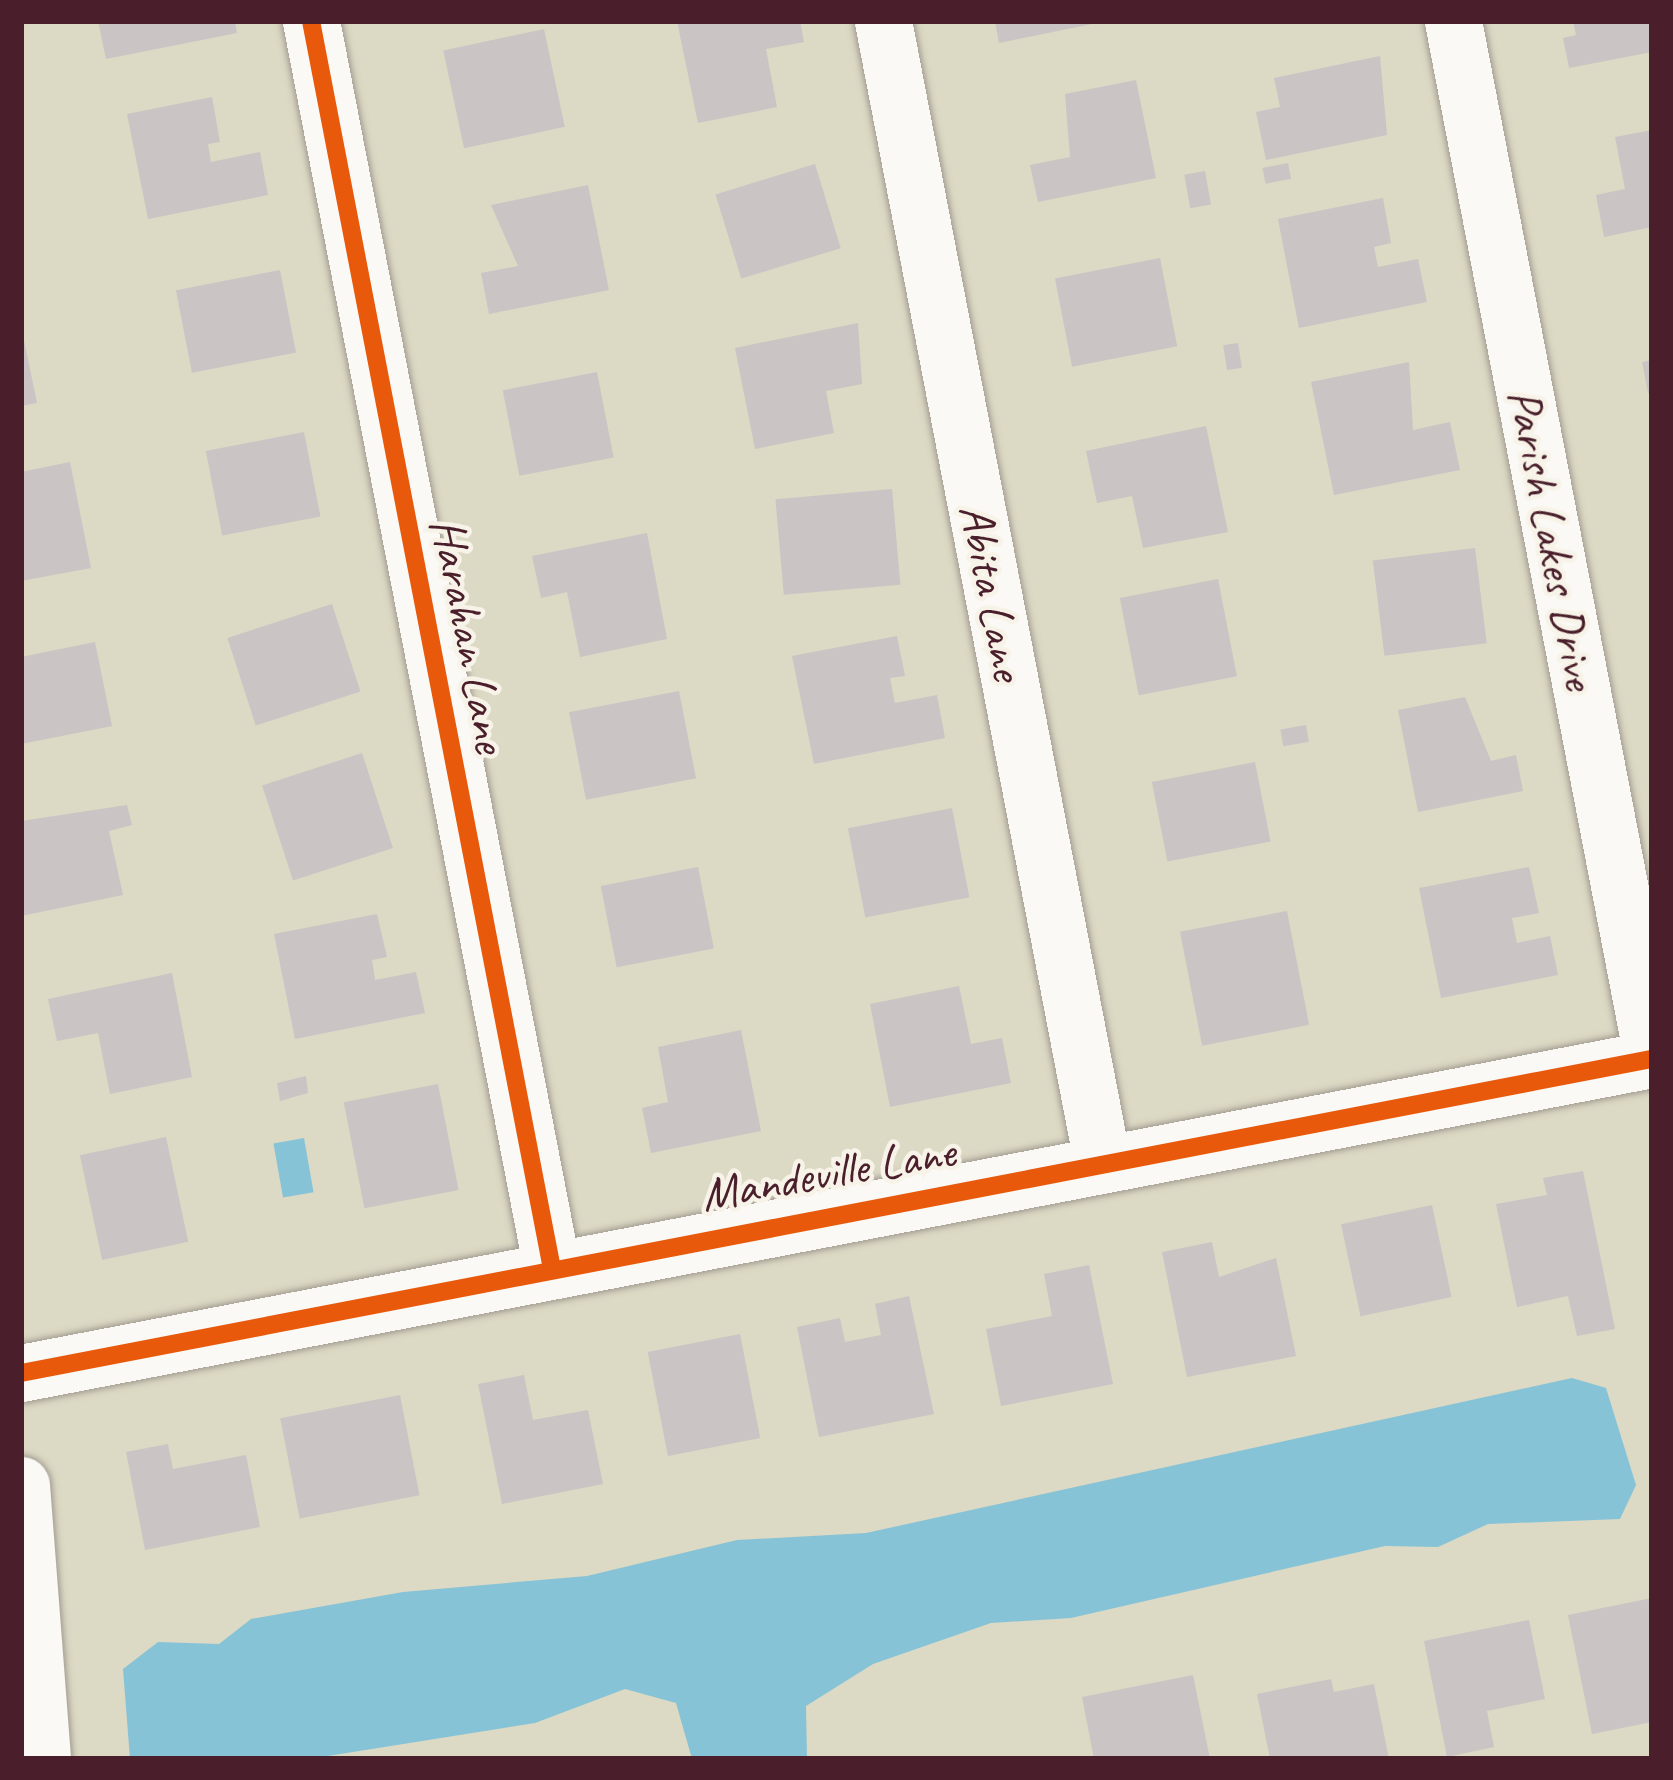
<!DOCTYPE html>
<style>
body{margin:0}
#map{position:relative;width:1673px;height:1780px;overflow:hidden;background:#dcd9c4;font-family:Caveat,sans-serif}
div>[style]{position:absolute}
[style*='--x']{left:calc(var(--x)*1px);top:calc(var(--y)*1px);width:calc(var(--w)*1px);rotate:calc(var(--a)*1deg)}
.water>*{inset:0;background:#87c3d7;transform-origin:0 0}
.building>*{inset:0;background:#cac4c5;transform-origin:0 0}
.roads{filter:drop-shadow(0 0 3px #a39c92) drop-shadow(0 0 3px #a39c92)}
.minor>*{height:57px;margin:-28.5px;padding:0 28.5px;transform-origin:28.5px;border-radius:28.5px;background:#faf9f6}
.cycleway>*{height:18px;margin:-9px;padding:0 9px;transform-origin:9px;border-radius:9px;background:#e8590c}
span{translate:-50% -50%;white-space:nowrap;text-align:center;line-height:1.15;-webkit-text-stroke:9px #f7f3e8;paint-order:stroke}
.street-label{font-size:48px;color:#4a1f2b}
.frame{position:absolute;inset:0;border:24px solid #4a1f2b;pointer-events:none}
</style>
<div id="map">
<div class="water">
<i style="left:304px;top:1138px;width:55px;height:31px;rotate:80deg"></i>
<i style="clip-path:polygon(1572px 1378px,1606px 1388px,1636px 1485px,1620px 1519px,1488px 1524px,1438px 1547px,1385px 1546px,1071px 1618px,991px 1623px,873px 1664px,806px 1706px,807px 1759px,692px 1759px,676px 1703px,625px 1689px,535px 1723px,309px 1759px,130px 1759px,123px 1669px,158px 1642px,219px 1644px,251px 1619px,403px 1592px,587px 1576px,737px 1540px,866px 1533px)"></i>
</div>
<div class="building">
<i style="clip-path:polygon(98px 21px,235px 21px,237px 33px,106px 59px)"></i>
<i style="clip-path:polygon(677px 21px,800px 21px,804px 42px,766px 49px,777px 107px,698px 123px)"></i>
<i style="clip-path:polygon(995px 21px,1097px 21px,1097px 23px,999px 43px)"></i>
<i style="clip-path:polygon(1573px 21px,1652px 21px,1652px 52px,1569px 68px,1563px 38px,1576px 35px)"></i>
<i style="left:544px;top:29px;width:100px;height:103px;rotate:78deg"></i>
<i style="clip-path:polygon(1380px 56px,1387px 135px,1266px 160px,1256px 112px,1280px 107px,1274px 78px)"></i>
<i style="clip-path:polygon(1136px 80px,1156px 178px,1038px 202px,1030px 165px,1070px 157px,1065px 94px)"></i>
<i style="clip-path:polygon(212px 97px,220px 142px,208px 144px,211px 162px,260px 152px,268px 195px,148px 219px,127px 114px)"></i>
<i style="clip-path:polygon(1652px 130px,1652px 227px,1604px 237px,1596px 195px,1625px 189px,1615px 137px)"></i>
<i style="left:1288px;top:163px;width:16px;height:26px;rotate:79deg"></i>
<i style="left:815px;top:164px;width:88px;height:104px;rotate:73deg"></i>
<i style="left:1205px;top:171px;width:34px;height:21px;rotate:80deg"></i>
<i style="clip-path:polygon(588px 185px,609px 290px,489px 314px,481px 273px,518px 266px,491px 205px)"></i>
<i style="clip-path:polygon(1383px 198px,1391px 243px,1374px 247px,1378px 267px,1418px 259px,1427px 302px,1299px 328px,1278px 219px)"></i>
<i style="left:1160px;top:258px;width:90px;height:107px;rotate:79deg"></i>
<i style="left:280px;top:270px;width:84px;height:106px;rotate:79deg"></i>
<i style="clip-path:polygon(858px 323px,862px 384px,826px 391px,834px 433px,755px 449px,735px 348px)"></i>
<i style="clip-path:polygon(23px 335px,37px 403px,21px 406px,21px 336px)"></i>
<i style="left:1238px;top:343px;width:25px;height:15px;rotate:81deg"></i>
<i style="clip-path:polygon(1652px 360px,1652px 392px,1648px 393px,1642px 362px)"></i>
<i style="clip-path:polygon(1409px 362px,1413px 430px,1450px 422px,1460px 470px,1334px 495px,1311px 382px)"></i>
<i style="left:597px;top:372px;width:87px;height:96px;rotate:79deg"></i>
<i style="clip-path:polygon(1206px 426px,1228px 532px,1143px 548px,1132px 496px,1097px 503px,1086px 451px)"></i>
<i style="left:304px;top:432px;width:86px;height:100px;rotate:79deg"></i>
<i style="clip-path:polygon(70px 462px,91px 568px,21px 581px,21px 472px)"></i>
<i style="left:892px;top:489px;width:96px;height:117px;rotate:85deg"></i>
<i style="clip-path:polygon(647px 533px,667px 639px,580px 657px,567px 592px,541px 598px,532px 556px)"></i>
<i style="left:1475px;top:548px;width:96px;height:103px;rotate:83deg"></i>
<i style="left:1218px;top:579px;width:99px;height:100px;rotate:79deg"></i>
<i style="left:332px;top:604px;width:92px;height:110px;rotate:72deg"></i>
<i style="clip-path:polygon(897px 636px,905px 676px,890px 678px,895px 703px,937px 695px,945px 738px,814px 764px,792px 656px)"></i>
<i style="clip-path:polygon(95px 642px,112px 726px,21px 744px,21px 657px)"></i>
<i style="left:679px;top:691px;width:89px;height:112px;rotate:79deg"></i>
<i style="clip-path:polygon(1465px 697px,1491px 761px,1516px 755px,1523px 791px,1418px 812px,1398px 710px)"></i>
<i style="left:1306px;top:725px;width:17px;height:26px;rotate:80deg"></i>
<i style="left:362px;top:753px;width:100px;height:105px;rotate:72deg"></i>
<i style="left:1255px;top:762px;width:81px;height:105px;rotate:79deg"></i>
<i style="clip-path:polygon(127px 805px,132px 825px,109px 831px,123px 895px,21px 916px,21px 821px)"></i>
<i style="left:952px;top:808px;width:91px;height:106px;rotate:79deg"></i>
<i style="left:698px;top:867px;width:83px;height:99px;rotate:79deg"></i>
<i style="clip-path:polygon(1529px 867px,1539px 913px,1512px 918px,1517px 943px,1550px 936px,1558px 975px,1441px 998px,1419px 888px)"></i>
<i style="left:1287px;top:911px;width:116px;height:109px;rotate:79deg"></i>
<i style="clip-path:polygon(377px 914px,387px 957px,372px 960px,375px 980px,416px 972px,425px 1013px,295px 1039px,274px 934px)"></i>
<i style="clip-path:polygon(172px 973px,192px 1077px,110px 1094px,98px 1033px,57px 1041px,48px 999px)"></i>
<i style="clip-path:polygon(959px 986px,971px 1044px,1002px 1038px,1011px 1083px,890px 1107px,870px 1004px)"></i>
<i style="clip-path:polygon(741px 1030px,761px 1131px,651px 1153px,642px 1108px,668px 1102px,658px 1047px)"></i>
<i style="clip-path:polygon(306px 1076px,308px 1093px,280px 1101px,277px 1083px)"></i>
<i style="left:438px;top:1084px;width:108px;height:96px;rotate:79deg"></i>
<i style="left:166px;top:1137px;width:107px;height:88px;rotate:78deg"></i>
<i style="clip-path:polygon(1583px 1171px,1615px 1329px,1577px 1336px,1568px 1296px,1517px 1307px,1496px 1204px,1547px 1195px,1543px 1178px)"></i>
<i style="left:1432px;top:1205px;width:94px;height:93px;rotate:78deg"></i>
<i style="clip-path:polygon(1212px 1242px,1219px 1277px,1276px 1258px,1296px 1356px,1187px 1377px,1162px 1252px)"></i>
<i style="clip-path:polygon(1089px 1265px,1113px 1384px,1001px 1406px,986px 1329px,1052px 1316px,1044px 1274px)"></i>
<i style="clip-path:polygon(909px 1296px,934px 1414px,819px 1437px,797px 1327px,840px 1318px,845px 1342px,881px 1335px,875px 1304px)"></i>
<i style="left:740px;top:1334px;width:106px;height:94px;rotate:79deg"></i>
<i style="clip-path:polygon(524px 1375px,533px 1420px,588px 1410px,603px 1484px,502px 1504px,478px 1384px)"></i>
<i style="left:400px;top:1395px;width:102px;height:122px;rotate:79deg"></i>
<i style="clip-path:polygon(168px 1444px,173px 1469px,246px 1455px,260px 1527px,145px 1550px,126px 1452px)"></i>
<i style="clip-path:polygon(1652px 1598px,1652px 1722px,1592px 1734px,1568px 1615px)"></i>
<i style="clip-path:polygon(1529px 1620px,1545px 1699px,1487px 1711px,1494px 1747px,1447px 1757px,1424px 1641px)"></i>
<i style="clip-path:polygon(1193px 1675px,1210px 1759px,1094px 1759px,1082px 1697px)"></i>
<i style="clip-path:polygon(1331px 1679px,1334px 1692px,1374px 1684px,1389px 1759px,1270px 1759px,1257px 1694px)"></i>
</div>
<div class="roads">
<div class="minor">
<i style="--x:311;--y:21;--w:1266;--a:79.07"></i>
<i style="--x:883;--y:21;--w:1162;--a:79.13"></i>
<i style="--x:1453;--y:21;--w:1054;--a:79.12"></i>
<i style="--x:21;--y:1373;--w:1661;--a:-10.9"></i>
<i style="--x:21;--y:1485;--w:275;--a:85.6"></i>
</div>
</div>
<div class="cycleway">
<i style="--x:311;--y:21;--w:1266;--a:79.07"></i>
<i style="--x:21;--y:1373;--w:1661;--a:-10.9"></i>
</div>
<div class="street-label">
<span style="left:1552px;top:539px;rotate:79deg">Parish Lakes Drive</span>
<span style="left:992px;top:592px;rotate:79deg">Abita Lane</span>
<span style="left:469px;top:635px;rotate:79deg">Harahan Lane</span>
<span style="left:828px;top:1173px;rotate:-10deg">Mandeville Lane</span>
</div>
<div class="frame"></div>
</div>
